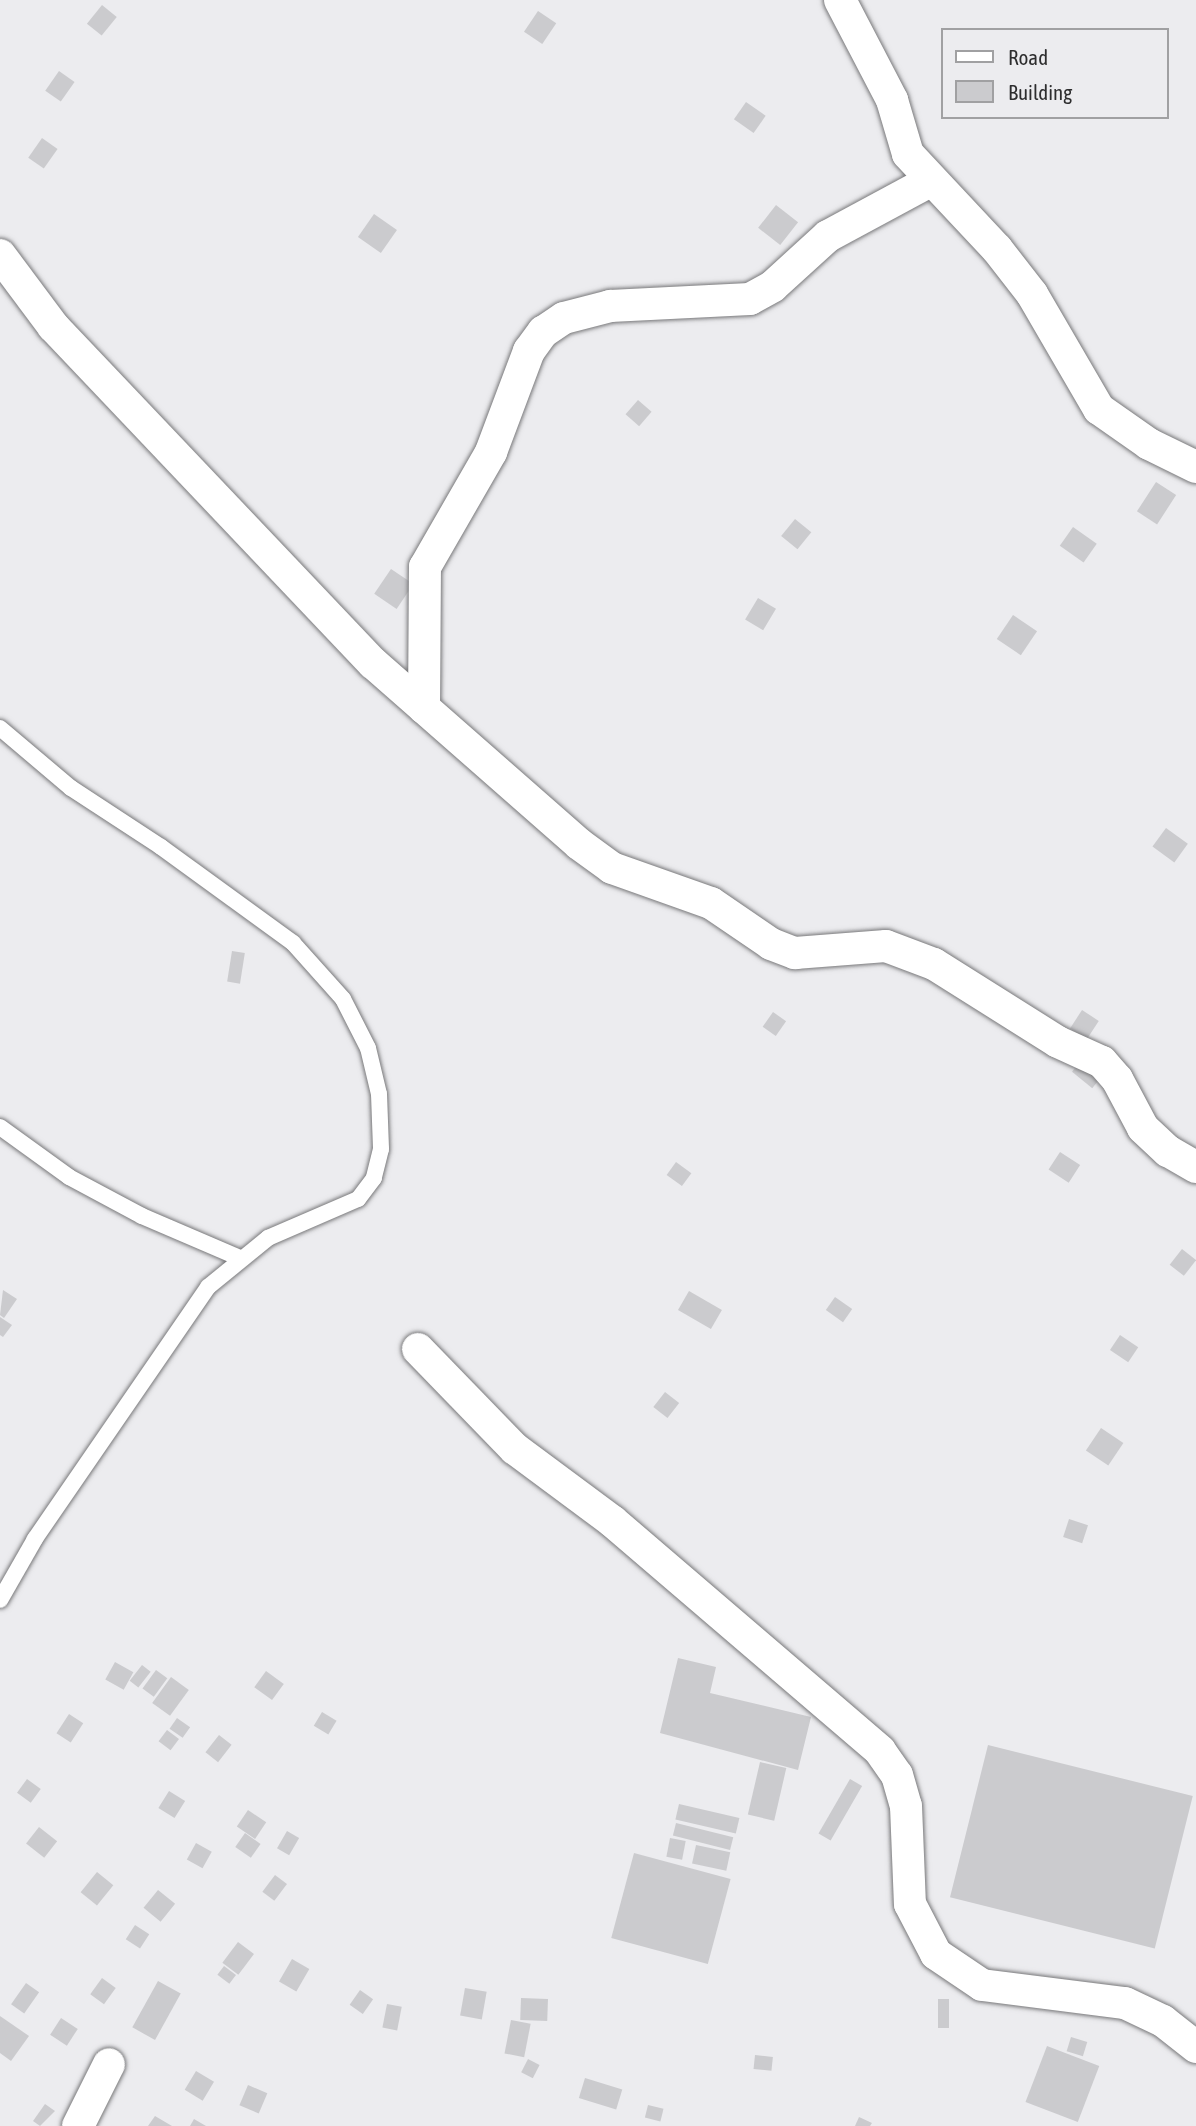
<!DOCTYPE html>
<style>
body{margin:0}
#map{position:relative;width:1196px;height:2126px;overflow:hidden;background:#ececef;font-family:"Asap Condensed",sans-serif}
div>[style]{position:absolute}
[style*='--x']{left:calc(var(--x)*1px);top:calc(var(--y)*1px);width:calc(var(--w)*1px);rotate:calc(var(--a)*1deg)}
.building>*{inset:0;background:#cbcbce;transform-origin:0 0}
.roads{filter:drop-shadow(0 0 2px #78787a) drop-shadow(0 0 2px #78787a)}
.lane>*{height:16px;margin:-8px;padding:0 8px;transform-origin:8px;border-radius:8px;background:#fff}
.street>*{height:32px;margin:-16px;padding:0 16px;transform-origin:16px;border-radius:16px;background:#fff}
span{translate:-50% -50%;white-space:nowrap;text-align:center;line-height:1.15;-webkit-text-stroke:7px #ececef;paint-order:stroke}
.legend{position:absolute;left:941px;top:28px;width:228px;height:91px;box-sizing:border-box;background:#ececef;border:2px solid #a0a0a2;margin:0;padding:9px 12px;list-style:none;font-size:21px;color:#2d2d2e}
.legend li{display:flex;align-items:center;gap:14px;height:35px}
.legend b{width:35px;border:2px solid #a0a0a2}
</style>
<div id="map">
<div class="building">
<i style="left:102px;top:5px;width:19px;height:24px;rotate:39deg"></i>
<i style="left:538px;top:11px;width:22px;height:25px;rotate:34deg"></i>
<i style="left:59px;top:71px;width:19px;height:24px;rotate:35deg"></i>
<i style="left:746px;top:102px;width:24px;height:21px;rotate:35deg"></i>
<i style="left:42px;top:138px;width:19px;height:24px;rotate:35deg"></i>
<i style="left:776px;top:205px;width:28px;height:29px;rotate:38deg"></i>
<i style="left:374px;top:214px;width:28px;height:28px;rotate:35deg"></i>
<i style="left:638px;top:400px;width:18px;height:19px;rotate:41deg"></i>
<i style="left:1156px;top:482px;width:24px;height:35px;rotate:33deg"></i>
<i style="left:795px;top:519px;width:21px;height:22px;rotate:39deg"></i>
<i style="left:1073px;top:527px;width:29px;height:23px;rotate:35deg"></i>
<i style="left:391px;top:569px;width:27px;height:30px;rotate:34deg"></i>
<i style="left:758px;top:598px;width:21px;height:25px;rotate:31deg"></i>
<i style="left:1013px;top:615px;width:29px;height:29px;rotate:34deg"></i>
<i style="left:1166px;top:828px;width:27px;height:23px;rotate:36deg"></i>
<i style="left:232px;top:951px;width:13px;height:31px;rotate:9deg"></i>
<i style="left:1082px;top:1010px;width:20px;height:22px;rotate:33deg"></i>
<i style="left:773px;top:1012px;width:16px;height:18px;rotate:35deg"></i>
<i style="left:1084px;top:1057px;width:26px;height:19px;rotate:39deg"></i>
<i style="left:1060px;top:1152px;width:24px;height:21px;rotate:33deg"></i>
<i style="left:676px;top:1162px;width:19px;height:16px;rotate:36deg"></i>
<i style="left:1182px;top:1249px;width:18px;height:20px;rotate:38deg"></i>
<i style="clip-path:polygon(3px 1290px,17px 1299px,4px 1318px,0 1315px)"></i>
<i style="left:689px;top:1291px;width:38px;height:22px;rotate:30deg"></i>
<i style="left:835px;top:1297px;width:21px;height:16px;rotate:35deg"></i>
<i style="clip-path:polygon(0 1317px,12px 1325px,3px 1337px,0 1335px)"></i>
<i style="left:1120px;top:1335px;width:22px;height:18px;rotate:34deg"></i>
<i style="left:665px;top:1392px;width:18px;height:19px;rotate:38deg"></i>
<i style="left:1101px;top:1428px;width:27px;height:27px;rotate:34deg"></i>
<i style="left:1069px;top:1519px;width:20px;height:19px;rotate:18deg"></i>
<i style="clip-path:polygon(678px 1658px,716px 1667px,710px 1693px,811px 1717px,798px 1770px,660px 1733px)"></i>
<i style="left:115px;top:1662px;width:21px;height:20px;rotate:29deg"></i>
<i style="left:142px;top:1665px;width:11px;height:20px;rotate:38deg"></i>
<i style="left:156px;top:1670px;width:14px;height:23px;rotate:36deg"></i>
<i style="left:266px;top:1671px;width:22px;height:20px;rotate:36deg"></i>
<i style="left:171px;top:1677px;width:22px;height:32px;rotate:36deg"></i>
<i style="left:322px;top:1712px;width:17px;height:16px;rotate:31deg"></i>
<i style="left:69px;top:1714px;width:17px;height:23px;rotate:33deg"></i>
<i style="left:177px;top:1718px;width:16px;height:13px;rotate:35deg"></i>
<i style="left:167px;top:1730px;width:15px;height:14px;rotate:37deg"></i>
<i style="left:219px;top:1735px;width:16px;height:22px;rotate:38deg"></i>
<i style="left:988px;top:1745px;width:211px;height:157px;rotate:14deg"></i>
<i style="left:760px;top:1762px;width:27px;height:54px;rotate:13deg"></i>
<i style="left:27px;top:1779px;width:17px;height:17px;rotate:36deg"></i>
<i style="left:850px;top:1779px;width:14px;height:63px;rotate:30deg"></i>
<i style="left:169px;top:1791px;width:19px;height:20px;rotate:32deg"></i>
<i style="left:679px;top:1804px;width:62px;height:16px;rotate:13deg"></i>
<i style="left:248px;top:1810px;width:22px;height:20px;rotate:34deg"></i>
<i style="left:676px;top:1823px;width:59px;height:13px;rotate:14deg"></i>
<i style="left:39px;top:1827px;width:23px;height:21px;rotate:38deg"></i>
<i style="left:287px;top:1831px;width:14px;height:20px;rotate:30deg"></i>
<i style="left:245px;top:1833px;width:19px;height:17px;rotate:35deg"></i>
<i style="left:670px;top:1838px;width:16px;height:19px;rotate:11deg"></i>
<i style="left:196px;top:1843px;width:18px;height:19px;rotate:29deg"></i>
<i style="left:696px;top:1845px;width:35px;height:19px;rotate:12deg"></i>
<i style="left:634px;top:1853px;width:100px;height:88px;rotate:15deg"></i>
<i style="left:97px;top:1872px;width:21px;height:26px;rotate:39deg"></i>
<i style="left:275px;top:1875px;width:15px;height:21px;rotate:37deg"></i>
<i style="left:158px;top:1890px;width:22px;height:23px;rotate:39deg"></i>
<i style="left:135px;top:1925px;width:17px;height:17px;rotate:33deg"></i>
<i style="left:238px;top:1942px;width:20px;height:26px;rotate:37deg"></i>
<i style="left:292px;top:1959px;width:20px;height:26px;rotate:30deg"></i>
<i style="left:224px;top:1966px;width:15px;height:11px;rotate:37deg"></i>
<i style="left:102px;top:1978px;width:17px;height:20px;rotate:36deg"></i>
<i style="left:158px;top:1981px;width:26px;height:53px;rotate:29deg"></i>
<i style="left:26px;top:1983px;width:16px;height:26px;rotate:35deg"></i>
<i style="left:465px;top:1988px;width:22px;height:28px;rotate:10deg"></i>
<i style="left:360px;top:1990px;width:16px;height:18px;rotate:35deg"></i>
<i style="left:521px;top:1998px;width:27px;height:22px;rotate:2deg"></i>
<i style="left:938px;top:1999px;width:11px;height:29px"></i>
<i style="left:387px;top:2004px;width:15px;height:24px;rotate:11deg"></i>
<i style="clip-path:polygon(0 2016px,29px 2036px,11px 2061px,0 2053px)"></i>
<i style="left:61px;top:2018px;width:20px;height:20px;rotate:33deg"></i>
<i style="left:511px;top:2020px;width:20px;height:34px;rotate:11deg"></i>
<i style="left:1071px;top:2037px;width:17px;height:15px;rotate:17deg"></i>
<i style="left:1047px;top:2046px;width:56px;height:60px;rotate:21deg"></i>
<i style="left:755px;top:2055px;width:18px;height:14px;rotate:6deg"></i>
<i style="left:528px;top:2059px;width:13px;height:15px;rotate:27deg"></i>
<i style="left:196px;top:2071px;width:21px;height:22px;rotate:31deg"></i>
<i style="left:585px;top:2078px;width:39px;height:21px;rotate:17deg"></i>
<i style="left:248px;top:2085px;width:21px;height:22px;rotate:23deg"></i>
<i style="clip-path:polygon(45px 2104px,55px 2111px,40px 2126px,33px 2121px)"></i>
<i style="left:648px;top:2105px;width:16px;height:13px;rotate:14deg"></i>
<i style="clip-path:polygon(155px 2116px,172px 2126px,148px 2126px)"></i>
<i style="clip-path:polygon(859px 2117px,872px 2123px,870px 2126px,855px 2126px)"></i>
<i style="clip-path:polygon(194px 2119px,206px 2126px,190px 2126px)"></i>
</div>
<div class="roads">
<div class="lane">
<i style="--x:0;--y:728;--w:93;--a:40.2"></i>
<i style="--x:71;--y:788;--w:108;--a:33.2"></i>
<i style="--x:161;--y:847;--w:163;--a:36"></i>
<i style="--x:293;--y:943;--w:75;--a:48.2"></i>
<i style="--x:343;--y:999;--w:55;--a:63"></i>
<i style="--x:368;--y:1048;--w:47;--a:76.6"></i>
<i style="--x:379;--y:1094;--w:55;--a:87.9"></i>
<i style="--x:381;--y:1149;--w:30;--a:104"></i>
<i style="--x:374;--y:1178;--w:26;--a:127"></i>
<i style="--x:358;--y:1199;--w:98;--a:156.6"></i>
<i style="--x:268;--y:1238;--w:77;--a:140.8"></i>
<i style="--x:208;--y:1287;--w:306;--a:124.5"></i>
<i style="--x:35;--y:1539;--w:70;--a:119.8"></i>
<i style="--x:0;--y:1127;--w:85;--a:35.9"></i>
<i style="--x:69;--y:1177;--w:83;--a:28.1"></i>
<i style="--x:142;--y:1216;--w:107;--a:23.2"></i>
</div>
<div class="street">
<i style="--x:840;--y:0;--w:113;--a:62.5"></i>
<i style="--x:892;--y:100;--w:56;--a:73.5"></i>
<i style="--x:908;--y:154;--w:130;--a:46.9"></i>
<i style="--x:997;--y:249;--w:57;--a:52.1"></i>
<i style="--x:1032;--y:294;--w:133;--a:59.8"></i>
<i style="--x:1099;--y:409;--w:61;--a:35"></i>
<i style="--x:1149;--y:444;--w:52;--a:26.1"></i>
<i style="--x:0;--y:255;--w:89;--a:53.3"></i>
<i style="--x:53;--y:326;--w:465;--a:46.5"></i>
<i style="--x:373;--y:663;--w:274;--a:41.3"></i>
<i style="--x:579;--y:844;--w:41;--a:36"></i>
<i style="--x:612;--y:868;--w:105;--a:19.5"></i>
<i style="--x:711;--y:903;--w:73;--a:34.3"></i>
<i style="--x:771;--y:944;--w:26;--a:21"></i>
<i style="--x:795;--y:953;--w:91;--a:-4.4"></i>
<i style="--x:886;--y:946;--w:51;--a:20.6"></i>
<i style="--x:934;--y:964;--w:146;--a:32.2"></i>
<i style="--x:1058;--y:1042;--w:48;--a:24.4"></i>
<i style="--x:1102;--y:1062;--w:23;--a:49"></i>
<i style="--x:1117;--y:1079;--w:55;--a:62"></i>
<i style="--x:1143;--y:1128;--w:34;--a:43"></i>
<i style="--x:1168;--y:1151;--w:32;--a:30"></i>
<i style="--x:424;--y:708;--w:141;--a:-89.6"></i>
<i style="--x:425;--y:567;--w:133;--a:-60.1"></i>
<i style="--x:491;--y:452;--w:108;--a:-69.4"></i>
<i style="--x:529;--y:351;--w:24;--a:-54"></i>
<i style="--x:543;--y:332;--w:25;--a:-34"></i>
<i style="--x:564;--y:318;--w:48;--a:-14.6"></i>
<i style="--x:610;--y:306;--w:140;--a:-2.9"></i>
<i style="--x:750;--y:299;--w:26;--a:-29"></i>
<i style="--x:773;--y:286;--w:74;--a:-42.3"></i>
<i style="--x:828;--y:236;--w:116;--a:-28.3"></i>
<i style="--x:418;--y:1349;--w:139;--a:45.9"></i>
<i style="--x:515;--y:1449;--w:121;--a:36.6"></i>
<i style="--x:612;--y:1521;--w:353;--a:40.6"></i>
<i style="--x:880;--y:1751;--w:29;--a:55"></i>
<i style="--x:897;--y:1775;--w:32;--a:74"></i>
<i style="--x:906;--y:1806;--w:98;--a:87.7"></i>
<i style="--x:910;--y:1904;--w:56;--a:62.5"></i>
<i style="--x:936;--y:1954;--w:55;--a:34"></i>
<i style="--x:982;--y:1985;--w:144;--a:7.2"></i>
<i style="--x:1125;--y:2003;--w:42;--a:25.3"></i>
<i style="--x:1163;--y:2021;--w:42;--a:38.2"></i>
<i style="--x:78;--y:2126;--w:69;--a:-63.4"></i>
</div>
</div>
<ul class="legend">
<li><b style="height:9px;background:#fff"></b>Road</li>
<li><b style="height:19px;background:#cbcbce"></b>Building</li>
</ul>
</div>
